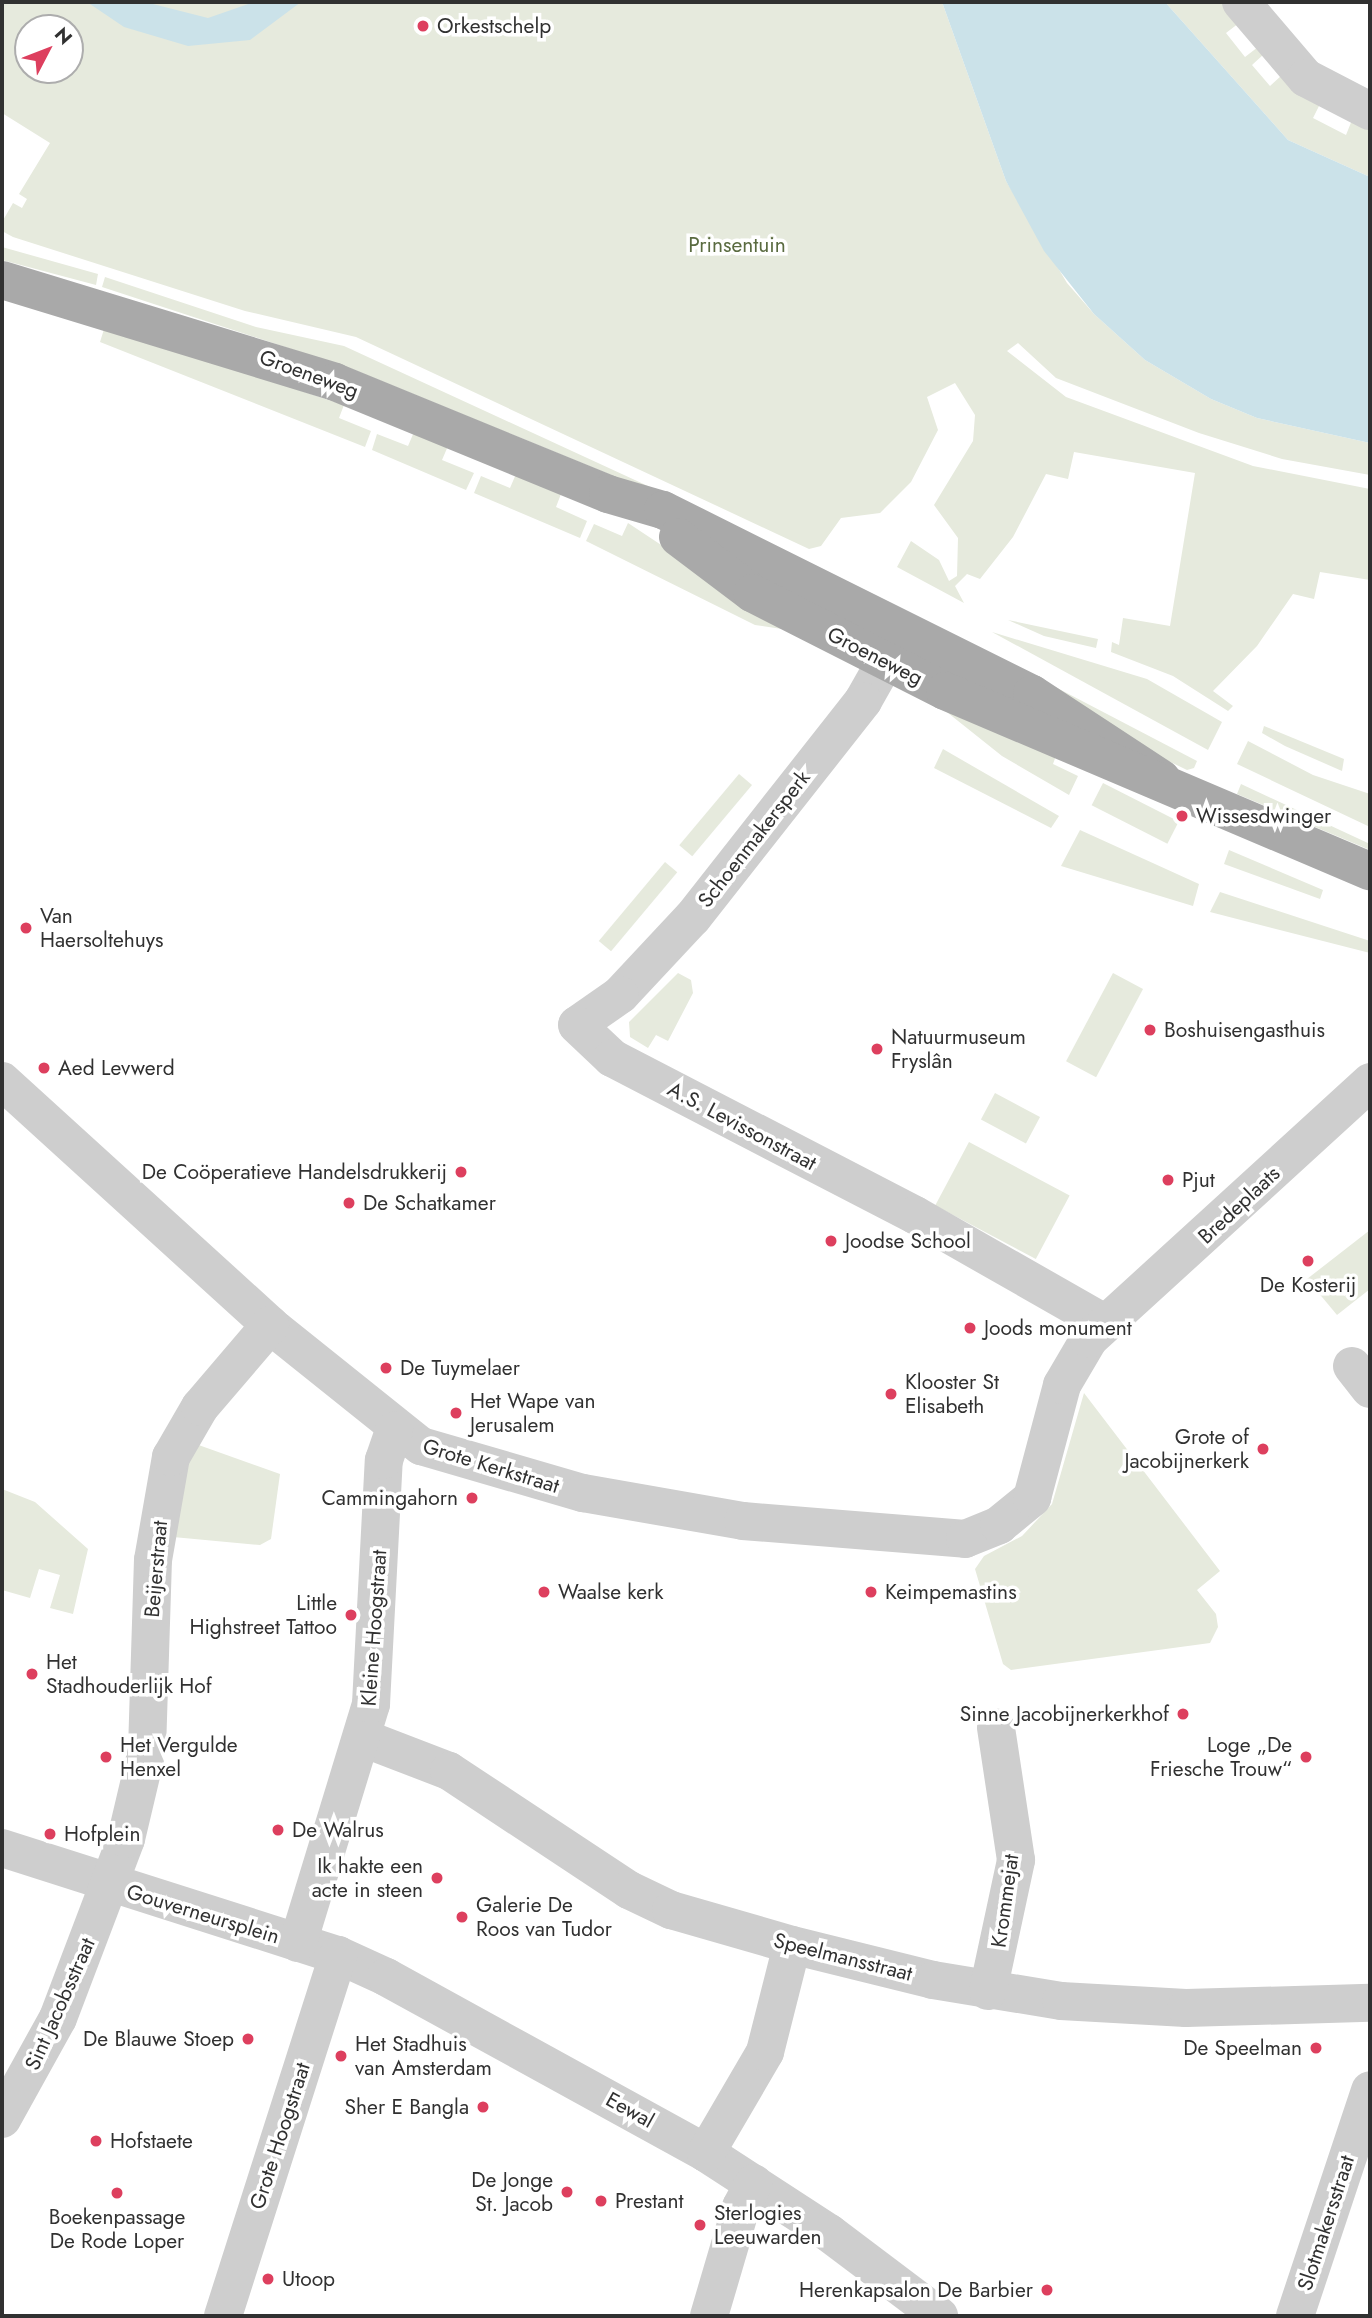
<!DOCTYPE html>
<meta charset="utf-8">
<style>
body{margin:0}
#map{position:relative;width:1372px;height:2318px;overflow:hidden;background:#fff;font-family:Jost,sans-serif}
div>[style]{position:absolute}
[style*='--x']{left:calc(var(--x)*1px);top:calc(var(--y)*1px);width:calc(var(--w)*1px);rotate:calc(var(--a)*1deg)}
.green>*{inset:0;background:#e6eadd;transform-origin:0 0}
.water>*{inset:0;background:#cbe2e9}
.minor>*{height:38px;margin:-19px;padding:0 19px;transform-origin:19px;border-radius:19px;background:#cecece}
.major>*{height:38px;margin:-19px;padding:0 19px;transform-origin:19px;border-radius:19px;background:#a9a9a9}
.dots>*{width:19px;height:19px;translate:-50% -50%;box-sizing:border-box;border:4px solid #fff;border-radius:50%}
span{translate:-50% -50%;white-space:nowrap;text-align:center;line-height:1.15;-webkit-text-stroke:7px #fff;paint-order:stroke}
.poi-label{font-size:21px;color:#313131}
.left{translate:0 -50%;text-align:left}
.right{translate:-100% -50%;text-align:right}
.park-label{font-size:21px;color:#5a6b40}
.street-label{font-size:21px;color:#313131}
.frame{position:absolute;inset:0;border:4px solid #313131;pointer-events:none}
.north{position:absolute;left:14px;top:14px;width:70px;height:70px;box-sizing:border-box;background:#fff;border:2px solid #adadad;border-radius:50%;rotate:48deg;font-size:19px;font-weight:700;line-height:28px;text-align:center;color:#313131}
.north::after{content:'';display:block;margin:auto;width:24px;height:32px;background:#dd3f5e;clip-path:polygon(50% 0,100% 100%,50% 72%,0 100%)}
</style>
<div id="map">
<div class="green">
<i style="clip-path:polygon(evenodd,2px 2px,942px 2px,1006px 181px,1067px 283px,1094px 314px,1145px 360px,1211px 399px,1257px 418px,1370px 443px,1370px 475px,1282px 459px,1199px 433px,1056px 378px,1018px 343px,1007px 351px,1066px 397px,1253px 466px,1370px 489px,1370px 580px,1320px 572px,1314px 599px,1293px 594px,1257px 646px,1213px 691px,1233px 706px,1228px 711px,1173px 676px,1111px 652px,1112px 642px,1119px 645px,1123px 618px,1170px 626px,1195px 473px,1074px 452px,1068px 479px,1046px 474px,1013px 537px,980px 579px,967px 574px,955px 586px,964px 603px,897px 567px,911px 541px,939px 560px,949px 581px,957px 576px,958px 538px,934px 505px,973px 441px,975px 415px,955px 383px,927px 397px,938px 430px,911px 482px,880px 513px,841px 518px,821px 546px,809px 549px,356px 337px,245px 311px,13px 237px,2px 231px,2px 222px,13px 203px,22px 208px,27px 199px,19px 194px,50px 143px,2px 113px,2px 2px,28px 28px,70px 28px,70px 70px,28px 70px,28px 28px)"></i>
<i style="clip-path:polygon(1165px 2px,1223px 2px,1239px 23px,1226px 33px,1245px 57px,1258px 47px,1264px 54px,1252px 65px,1270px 86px,1282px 75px,1320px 104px,1313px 118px,1346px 135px,1352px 120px,1370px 125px,1370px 177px,1288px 140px)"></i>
<i style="clip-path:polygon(2px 247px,98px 274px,96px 285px,2px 260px)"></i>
<i style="clip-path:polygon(105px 277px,256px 327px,344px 346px,726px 522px,352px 369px,102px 287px)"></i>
<i style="clip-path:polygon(105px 326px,344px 405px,339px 418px,371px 431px,365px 447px,100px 342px)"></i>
<i style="clip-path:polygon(414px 432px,448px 446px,442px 460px,474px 473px,466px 490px,372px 450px,377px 434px,408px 446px)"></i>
<i style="clip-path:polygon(516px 474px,561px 494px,556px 507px,587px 521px,580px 538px,474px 493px,481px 476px,510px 488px)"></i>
<i style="clip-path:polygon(628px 523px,696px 568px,782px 629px,755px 625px,586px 541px,594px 524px,622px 536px)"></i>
<i style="clip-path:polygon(1008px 620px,1098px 639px,1096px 648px,1044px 636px)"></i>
<i style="clip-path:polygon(992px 632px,1147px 679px,1222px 722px,1208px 750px)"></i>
<i style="clip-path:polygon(990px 653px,1197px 761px,1194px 768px,1187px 770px,1117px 736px)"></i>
<i style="clip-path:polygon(938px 705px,1058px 750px,1053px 764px,1078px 776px,1069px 795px,1002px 756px)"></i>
<i style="clip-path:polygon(1264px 726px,1344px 759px,1342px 771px,1285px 746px,1262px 733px)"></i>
<i style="clip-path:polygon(1248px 741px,1313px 775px,1370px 794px,1370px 827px,1237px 764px)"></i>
<i style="clip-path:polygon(943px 749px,1059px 816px,1051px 828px,934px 768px)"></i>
<i style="left:739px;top:774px;width:17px;height:93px;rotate:40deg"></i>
<i style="left:1103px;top:783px;width:85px;height:25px;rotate:27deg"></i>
<i style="clip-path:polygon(1241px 784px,1370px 844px,1370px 850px,1237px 794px)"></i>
<i style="clip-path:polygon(1080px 830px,1199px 884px,1193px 906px,1061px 866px)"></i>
<i style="clip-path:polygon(1229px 850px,1323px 890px,1320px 899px,1224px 864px)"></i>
<i style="left:665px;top:862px;width:16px;height:103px;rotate:40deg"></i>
<i style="clip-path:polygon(1220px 892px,1370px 941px,1370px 953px,1210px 912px)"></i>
<i style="clip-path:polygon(678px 973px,691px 980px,693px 993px,668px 1041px,656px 1035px,648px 1048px,630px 1037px,629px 1022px)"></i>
<i style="left:1113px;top:973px;width:34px;height:100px;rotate:28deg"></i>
<i style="left:995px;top:1093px;width:51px;height:30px;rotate:28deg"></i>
<i style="left:969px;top:1142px;width:114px;height:72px;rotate:28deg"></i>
<i style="clip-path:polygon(1370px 1230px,1370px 1289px,1337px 1315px,1307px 1279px)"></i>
<i style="clip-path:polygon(1084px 1393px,1220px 1571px,1197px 1590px,1216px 1614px,1218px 1627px,1210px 1643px,1011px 1670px,1003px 1664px,975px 1569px,984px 1556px,1022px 1536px,1052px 1504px)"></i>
<i style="clip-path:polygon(193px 1443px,280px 1474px,271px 1539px,260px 1545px,173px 1537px)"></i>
<i style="clip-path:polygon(2px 1489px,35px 1502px,88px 1549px,73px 1614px,50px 1608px,60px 1575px,39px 1569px,30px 1598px,2px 1590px)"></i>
</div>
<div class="water">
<i style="clip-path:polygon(87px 2px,145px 2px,208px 18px,254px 2px,301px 2px,250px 40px,188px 46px,124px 27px)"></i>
<i style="clip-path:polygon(942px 2px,1165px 2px,1288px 140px,1370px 177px,1370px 443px,1257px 418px,1211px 399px,1145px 360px,1094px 314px,1044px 251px,1006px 181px)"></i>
</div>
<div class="minor">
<i style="--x:1241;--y:2;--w:100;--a:49.5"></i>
<i style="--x:1306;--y:78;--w:72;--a:27.3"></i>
<i style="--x:902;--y:632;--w:79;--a:119.5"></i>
<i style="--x:863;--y:701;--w:276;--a:128.2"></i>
<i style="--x:692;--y:918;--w:105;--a:133.1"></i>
<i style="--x:620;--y:995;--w:52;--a:145.1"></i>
<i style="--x:577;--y:1025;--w:48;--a:43.3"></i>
<i style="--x:612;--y:1058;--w:341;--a:27.4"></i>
<i style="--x:915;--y:1215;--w:218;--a:29.7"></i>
<i style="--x:2;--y:1081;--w:370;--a:42.3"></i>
<i style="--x:276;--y:1330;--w:186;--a:38.7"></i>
<i style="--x:421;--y:1446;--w:169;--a:16.2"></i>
<i style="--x:583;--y:1493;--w:162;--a:9.9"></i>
<i style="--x:743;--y:1521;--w:223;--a:4.6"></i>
<i style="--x:965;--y:1539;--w:37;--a:-22"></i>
<i style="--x:999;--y:1525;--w:43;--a:-39.3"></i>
<i style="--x:1032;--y:1498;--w:117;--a:-75.1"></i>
<i style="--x:1062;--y:1385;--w:53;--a:-59.6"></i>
<i style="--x:1089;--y:1339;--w:381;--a:-42.4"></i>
<i style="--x:1352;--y:1366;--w:29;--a:52"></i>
<i style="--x:363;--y:1738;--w:92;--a:21"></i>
<i style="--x:449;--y:1771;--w:216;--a:33.5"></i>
<i style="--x:629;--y:1890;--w:47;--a:25.5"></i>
<i style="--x:671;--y:1910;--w:126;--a:16.1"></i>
<i style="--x:792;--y:1945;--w:145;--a:13.9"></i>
<i style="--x:933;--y:1980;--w:130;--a:9.3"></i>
<i style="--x:1061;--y:2001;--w:125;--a:3.2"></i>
<i style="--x:1186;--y:2008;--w:184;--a:-1.6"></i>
<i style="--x:2;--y:1848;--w:353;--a:17.7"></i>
<i style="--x:338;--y:1955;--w:53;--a:24.6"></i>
<i style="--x:386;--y:1977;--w:365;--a:28.8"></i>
<i style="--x:706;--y:2153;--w:147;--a:33"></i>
<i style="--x:829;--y:2233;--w:138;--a:37"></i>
<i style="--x:298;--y:1943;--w:250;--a:-73"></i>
<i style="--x:371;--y:1704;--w:244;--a:-87"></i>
<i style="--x:384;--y:1460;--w:31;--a:-71"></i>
<i style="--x:988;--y:1991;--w:134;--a:-77.9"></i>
<i style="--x:1016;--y:1860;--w:134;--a:-98.6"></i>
<i style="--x:2;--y:2119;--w:115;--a:-61"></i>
<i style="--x:58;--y:2018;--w:191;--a:-69.2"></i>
<i style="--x:126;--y:1839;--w:91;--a:-76.7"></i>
<i style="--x:147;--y:1750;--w:190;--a:-88.2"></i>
<i style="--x:153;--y:1560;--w:105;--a:-80.1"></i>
<i style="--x:171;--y:1457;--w:58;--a:-59.9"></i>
<i style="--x:200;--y:1407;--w:108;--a:-49.5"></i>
<i style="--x:706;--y:2153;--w:117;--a:-59.7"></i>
<i style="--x:765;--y:2052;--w:110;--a:-75.8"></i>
<i style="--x:223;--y:2316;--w:379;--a:-72.3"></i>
<i style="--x:709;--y:2316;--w:114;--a:-73.6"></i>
<i style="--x:741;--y:2207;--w:27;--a:-62"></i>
<i style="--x:1295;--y:2316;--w:238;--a:-71.6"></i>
</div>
<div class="major">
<i style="--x:2;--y:280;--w:348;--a:17"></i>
<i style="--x:335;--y:382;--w:295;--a:22.3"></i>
<i style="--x:608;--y:494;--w:57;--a:16.2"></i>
<i style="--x:663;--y:510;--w:412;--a:26.5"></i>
<i style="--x:1032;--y:694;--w:155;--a:33.2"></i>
<i style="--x:678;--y:537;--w:93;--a:37.1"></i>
<i style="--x:752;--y:593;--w:216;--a:26.9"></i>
<i style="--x:945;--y:691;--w:462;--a:23"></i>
</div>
<div class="dots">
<i style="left:423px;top:26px;background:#dd3f5e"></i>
<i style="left:1182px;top:816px;background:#dd3f5e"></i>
<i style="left:26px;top:928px;background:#dd3f5e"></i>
<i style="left:1150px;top:1030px;background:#dd3f5e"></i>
<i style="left:877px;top:1049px;background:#dd3f5e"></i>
<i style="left:44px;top:1068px;background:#dd3f5e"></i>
<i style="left:461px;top:1172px;background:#dd3f5e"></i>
<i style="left:1168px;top:1180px;background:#dd3f5e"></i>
<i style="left:349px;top:1203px;background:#dd3f5e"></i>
<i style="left:831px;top:1241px;background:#dd3f5e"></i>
<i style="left:1308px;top:1261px;background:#dd3f5e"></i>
<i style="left:970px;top:1328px;background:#dd3f5e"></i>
<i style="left:386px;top:1368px;background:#dd3f5e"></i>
<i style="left:891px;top:1394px;background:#dd3f5e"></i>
<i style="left:456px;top:1413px;background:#dd3f5e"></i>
<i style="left:1263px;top:1449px;background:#dd3f5e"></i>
<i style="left:472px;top:1498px;background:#dd3f5e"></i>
<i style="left:544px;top:1592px;background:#dd3f5e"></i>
<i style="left:871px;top:1592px;background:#dd3f5e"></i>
<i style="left:351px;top:1615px;background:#dd3f5e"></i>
<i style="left:32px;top:1674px;background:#dd3f5e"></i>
<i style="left:1183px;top:1714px;background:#dd3f5e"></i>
<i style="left:106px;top:1757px;background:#dd3f5e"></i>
<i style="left:1306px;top:1757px;background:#dd3f5e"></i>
<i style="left:278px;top:1830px;background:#dd3f5e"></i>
<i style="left:50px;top:1834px;background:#dd3f5e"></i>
<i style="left:437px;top:1878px;background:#dd3f5e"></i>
<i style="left:462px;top:1917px;background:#dd3f5e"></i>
<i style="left:248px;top:2039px;background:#dd3f5e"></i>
<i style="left:1316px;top:2048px;background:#dd3f5e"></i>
<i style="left:341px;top:2056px;background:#dd3f5e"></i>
<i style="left:483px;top:2107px;background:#dd3f5e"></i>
<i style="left:96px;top:2141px;background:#dd3f5e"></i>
<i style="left:567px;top:2192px;background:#dd3f5e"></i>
<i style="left:117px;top:2193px;background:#dd3f5e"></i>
<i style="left:601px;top:2201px;background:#dd3f5e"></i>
<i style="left:700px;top:2225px;background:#dd3f5e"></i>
<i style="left:268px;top:2279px;background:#dd3f5e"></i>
<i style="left:1047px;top:2290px;background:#dd3f5e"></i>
</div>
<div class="poi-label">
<span class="left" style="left:437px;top:26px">Orkestschelp</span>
<span class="left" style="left:1196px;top:816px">Wissesdwinger</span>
<span class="left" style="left:40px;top:928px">Van<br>Haersoltehuys</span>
<span class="left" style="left:1164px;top:1030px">Boshuisengasthuis</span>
<span class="left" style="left:891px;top:1049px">Natuurmuseum<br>Fryslân</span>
<span class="left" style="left:58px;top:1068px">Aed Levwerd</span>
<span class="right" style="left:447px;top:1172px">De Coöperatieve Handelsdrukkerij</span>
<span class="left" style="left:1182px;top:1180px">Pjut</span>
<span class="left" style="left:363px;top:1203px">De Schatkamer</span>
<span class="left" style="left:845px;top:1241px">Joodse School</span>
<span style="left:1308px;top:1285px">De Kosterij</span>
<span class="left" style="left:984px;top:1328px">Joods monument</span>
<span class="left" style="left:400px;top:1368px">De Tuymelaer</span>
<span class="left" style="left:905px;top:1394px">Klooster St<br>Elisabeth</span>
<span class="left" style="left:470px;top:1413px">Het Wape van<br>Jerusalem</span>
<span class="right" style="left:1249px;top:1449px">Grote of<br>Jacobijnerkerk</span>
<span class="right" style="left:458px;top:1498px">Cammingahorn</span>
<span class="left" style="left:558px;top:1592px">Waalse kerk</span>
<span class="left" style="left:885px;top:1592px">Keimpemastins</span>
<span class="right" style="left:337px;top:1615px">Little<br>Highstreet Tattoo</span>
<span class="left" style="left:46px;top:1674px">Het<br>Stadhouderlijk Hof</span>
<span class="right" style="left:1169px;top:1714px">Sinne Jacobijnerkerkhof</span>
<span class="left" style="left:120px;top:1757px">Het Vergulde<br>Henxel</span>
<span class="right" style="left:1292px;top:1757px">Loge „De<br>Friesche Trouw“</span>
<span class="left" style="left:292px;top:1830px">De Walrus</span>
<span class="left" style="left:64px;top:1834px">Hofplein</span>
<span class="right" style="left:423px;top:1878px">Ik hakte een<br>acte in steen</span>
<span class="left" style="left:476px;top:1917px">Galerie De<br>Roos van Tudor</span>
<span class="right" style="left:234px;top:2039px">De Blauwe Stoep</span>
<span class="left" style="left:355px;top:2056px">Het Stadhuis<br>van Amsterdam</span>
<span class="right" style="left:1302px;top:2048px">De Speelman</span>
<span class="right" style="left:469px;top:2107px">Sher E Bangla</span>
<span class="left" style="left:110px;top:2141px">Hofstaete</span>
<span class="right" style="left:553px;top:2192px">De Jonge<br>St. Jacob</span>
<span class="left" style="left:615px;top:2201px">Prestant</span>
<span class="left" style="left:714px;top:2225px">Sterlogies<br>Leeuwarden</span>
<span style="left:117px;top:2229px">Boekenpassage<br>De Rode Loper</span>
<span class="left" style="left:282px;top:2279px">Utoop</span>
<span class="right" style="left:1033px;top:2290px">Herenkapsalon De Barbier</span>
</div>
<div class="park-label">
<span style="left:737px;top:245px">Prinsentuin</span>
</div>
<div class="street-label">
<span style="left:309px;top:374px;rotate:20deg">Groeneweg</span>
<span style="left:875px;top:656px;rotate:27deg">Groeneweg</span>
<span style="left:754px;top:839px;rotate:-52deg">Schoenmakersperk</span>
<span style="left:742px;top:1126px;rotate:28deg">A.S. Levissonstraat</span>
<span style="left:1239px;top:1205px;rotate:-43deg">Bredeplaats</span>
<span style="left:491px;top:1466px;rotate:17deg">Grote Kerkstraat</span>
<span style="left:156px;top:1569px;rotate:-85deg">Beijerstraat</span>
<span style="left:374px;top:1628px;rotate:-86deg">Kleine Hoogstraat</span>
<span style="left:1005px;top:1901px;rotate:-82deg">Krommejat</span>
<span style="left:203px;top:1914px;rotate:17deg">Gouverneursplein</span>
<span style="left:843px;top:1957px;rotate:14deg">Speelmansstraat</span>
<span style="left:60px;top:2004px;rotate:-66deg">Sint Jacobsstraat</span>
<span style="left:630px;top:2110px;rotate:29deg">Eewal</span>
<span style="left:280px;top:2136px;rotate:-72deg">Grote Hoogstraat</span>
<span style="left:1326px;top:2223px;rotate:-72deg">Slotmakersstraat</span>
</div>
<div class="frame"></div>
<div class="north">N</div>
</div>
